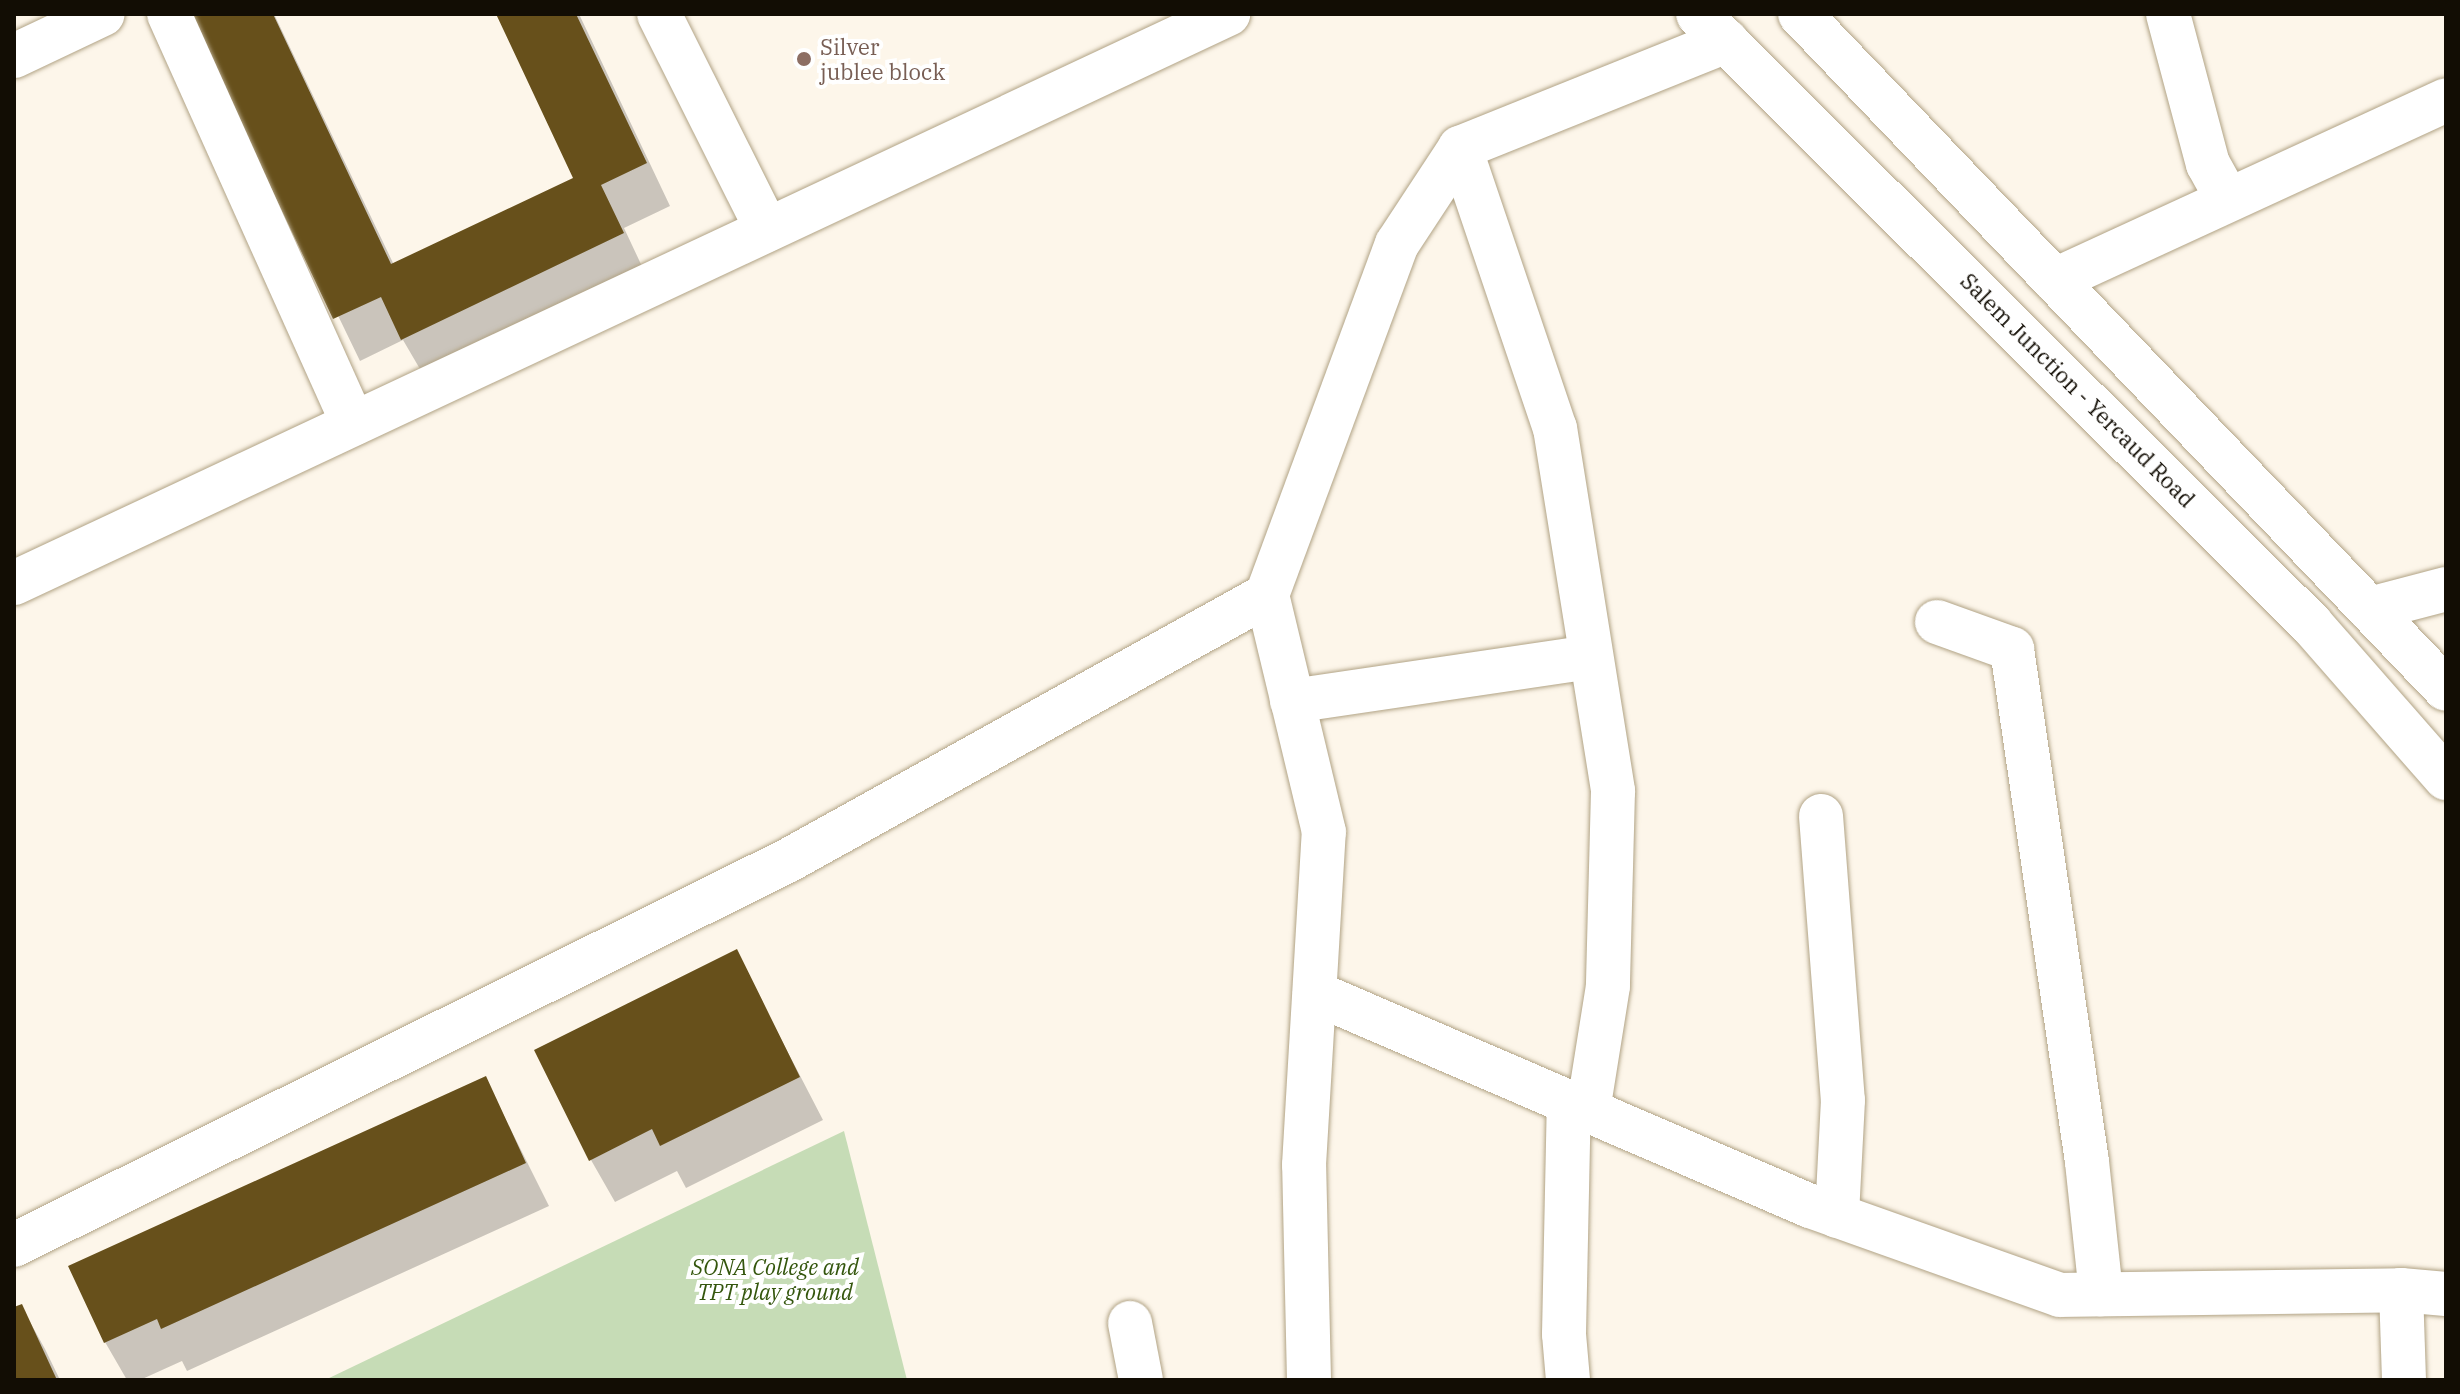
<!DOCTYPE html>
<style>
body{margin:0}
#map{position:relative;width:2460px;height:1394px;overflow:hidden;background:#fdf6ea;font-family:"IBM Plex Serif",serif}
div>[style]{position:absolute}
[style*='--x']{left:calc(var(--x)*1px);top:calc(var(--y)*1px);width:calc(var(--w)*1px);rotate:calc(var(--a)*1deg)}
.green>*{inset:0;background:#c6dcb6}
.shadow>*{inset:0;background:#0003}
.building>*{inset:0;background:#67501b}
.roads{filter:drop-shadow(0 0 2px #b1a385) drop-shadow(0 0 2px #b1a385)}
.minor>*{height:44px;margin:-22px;padding:0 22px;transform-origin:22px;border-radius:22px;background:#fff}
.major>*{height:44px;margin:-22px;padding:0 22px;transform-origin:22px;border-radius:22px;background:#fff}
.dots>*{width:22px;height:22px;translate:-50% -50%;box-sizing:border-box;border:4px solid #fff;border-radius:50%}
span{translate:-50% -50%;white-space:nowrap;text-align:center;line-height:1.15;-webkit-text-stroke:8px #fff;paint-order:stroke}
.education-label{font-size:22px;color:#785e54}
.left{translate:0 -50%;text-align:left}
.street-label{font-size:22px;color:#120d04}
.park-label{font-size:22px;color:#34560d;font-style:italic}
.frame{position:absolute;inset:0;border:16px solid #120d04;pointer-events:none}
</style>
<div id="map">
<div class="green">
<i style="clip-path:polygon(844px 1131px,907px 1380px,325px 1380px)"></i>
</div>
<div class="shadow">
<i style="clip-path:polygon(192px 14px,274px 14px,394px 265px,576px 179px,498px 14px,579px 14px,670px 206px,624px 228px,647px 277px,427px 381px,403px 340px,360px 361px)"></i>
<i style="clip-path:polygon(736px 952px,823px 1120px,686px 1188px,677px 1171px,615px 1202px,591px 1160px)"></i>
<i style="clip-path:polygon(485px 1078px,549px 1206px,187px 1371px,182px 1361px,140px 1380px,127px 1380px,105px 1342px)"></i>
<i style="clip-path:polygon(21px 1306px,45px 1349px,60px 1380px,14px 1380px,14px 1309px)"></i>
</div>
<div class="building">
<i style="clip-path:polygon(189px 14px,273px 14px,391px 264px,573px 178px,496px 14px,576px 14px,647px 163px,601px 185px,624px 233px,401px 340px,381px 297px,333px 319px)"></i>
<i style="clip-path:polygon(737px 949px,800px 1077px,660px 1146px,652px 1129px,589px 1161px,534px 1050px)"></i>
<i style="clip-path:polygon(486px 1076px,526px 1163px,161px 1329px,157px 1319px,104px 1343px,68px 1266px)"></i>
<i style="clip-path:polygon(22px 1304px,57px 1380px,14px 1380px,14px 1307px)"></i>
</div>
<div class="roads">
<div class="minor">
<i style="--x:169;--y:14;--w:449;--a:65.8"></i>
<i style="--x:659;--y:14;--w:241;--a:63.4"></i>
<i style="--x:2168;--y:14;--w:155;--a:75.1"></i>
<i style="--x:2208;--y:164;--w:38;--a:61"></i>
<i style="--x:14;--y:56;--w:98;--a:-25.3"></i>
<i style="--x:1460;--y:148;--w:296;--a:71.3"></i>
<i style="--x:1555;--y:428;--w:368;--a:80.9"></i>
<i style="--x:1613;--y:791;--w:195;--a:91.5"></i>
<i style="--x:1608;--y:986;--w:127;--a:99.1"></i>
<i style="--x:2055;--y:280;--w:430;--a:-24.7"></i>
<i style="--x:14;--y:583;--w:1341;--a:-25.11"></i>
<i style="--x:2370;--y:609;--w:79;--a:-14.7"></i>
<i style="--x:1937;--y:622;--w:80;--a:19.8"></i>
<i style="--x:2012;--y:649;--w:518;--a:81.68"></i>
<i style="--x:2087;--y:1162;--w:133;--a:83.9"></i>
<i style="--x:1292;--y:701;--w:302;--a:-8.4"></i>
<i style="--x:1821;--y:816;--w:285;--a:85.6"></i>
<i style="--x:1843;--y:1100;--w:116;--a:93"></i>
<i style="--x:1315;--y:993;--w:539;--a:23.28"></i>
<i style="--x:1810;--y:1206;--w:265;--a:19.6"></i>
<i style="--x:2060;--y:1295;--w:341;--a:-0.8"></i>
<i style="--x:14;--y:1245;--w:865;--a:-26.42"></i>
<i style="--x:789;--y:860;--w:547;--a:-29"></i>
<i style="--x:1130;--y:1323;--w:58;--a:79.1"></i>
<i style="--x:1309;--y:1380;--w:215;--a:-91.3"></i>
<i style="--x:1304;--y:1165;--w:334;--a:-86.6"></i>
<i style="--x:1324;--y:832;--w:244;--a:-103.5"></i>
<i style="--x:1267;--y:595;--w:374;--a:-69.7"></i>
<i style="--x:1397;--y:244;--w:115;--a:-56.7"></i>
<i style="--x:1460;--y:148;--w:287;--a:-21.9"></i>
<i style="--x:1568;--y:1380;--w:46;--a:-95"></i>
<i style="--x:1564;--y:1334;--w:231;--a:-88.8"></i>
<i style="--x:2404;--y:1380;--w:90;--a:-91.9"></i>
<i style="--x:2401;--y:1290;--w:45;--a:5.1"></i>
</div>
<div class="major">
<i style="--x:1698;--y:14;--w:865;--a:44.86"></i>
<i style="--x:2311;--y:624;--w:205;--a:48.8"></i>
<i style="--x:1800;--y:14;--w:934;--a:46.26"></i>
</div>
</div>
<div class="dots">
<i style="left:804px;top:59px;background:#8d6e63"></i>
</div>
<div class="education-label">
<span class="left" style="left:820px;top:59px">Silver<br>jublee block</span>
</div>
<div class="street-label">
<span style="left:2078px;top:390px;rotate:45deg">Salem Junction - Yercaud Road</span>
</div>
<div class="park-label">
<span style="left:775px;top:1279px">SONA College and<br>TPT play ground</span>
</div>
<div class="frame"></div>
</div>
